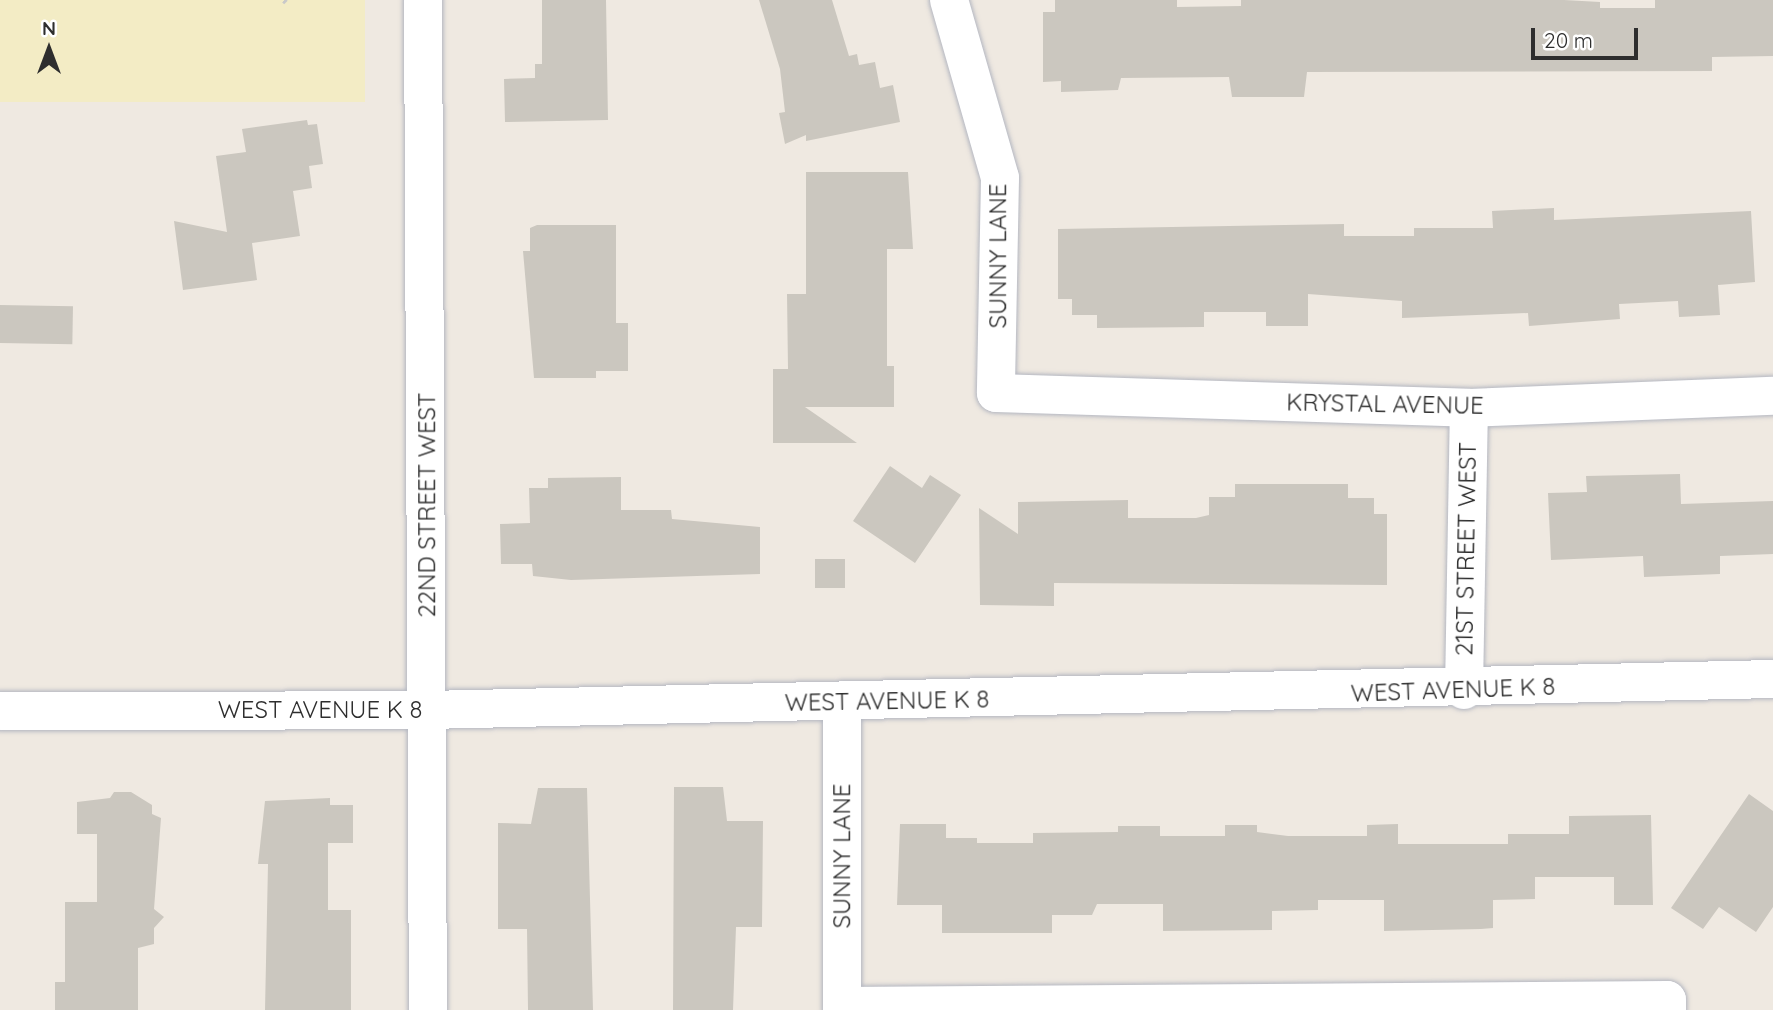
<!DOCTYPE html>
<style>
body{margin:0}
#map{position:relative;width:1773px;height:1010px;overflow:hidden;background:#efe9e1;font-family:Quicksand,sans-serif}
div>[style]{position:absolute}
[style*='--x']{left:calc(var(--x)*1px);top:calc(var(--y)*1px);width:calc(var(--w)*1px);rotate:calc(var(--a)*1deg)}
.sand>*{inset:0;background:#f3ecc5;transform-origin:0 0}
.building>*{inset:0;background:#cbc7bf;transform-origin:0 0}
.path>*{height:4.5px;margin-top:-2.25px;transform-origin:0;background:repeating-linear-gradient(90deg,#c9c9c9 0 5px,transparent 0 8.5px)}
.roads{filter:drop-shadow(0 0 2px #b4b7c1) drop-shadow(0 0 2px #b4b7c1)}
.minor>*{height:38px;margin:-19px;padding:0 19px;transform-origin:19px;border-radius:19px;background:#fff}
span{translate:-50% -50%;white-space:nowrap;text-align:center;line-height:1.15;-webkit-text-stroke:5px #fff;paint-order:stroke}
.street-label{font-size:24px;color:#2e2e2e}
.north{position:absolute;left:14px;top:14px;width:70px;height:70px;-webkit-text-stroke:5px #fff;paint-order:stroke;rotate:0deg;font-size:19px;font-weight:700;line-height:28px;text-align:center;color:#2e2e2e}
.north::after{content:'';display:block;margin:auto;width:24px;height:32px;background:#2e2e2e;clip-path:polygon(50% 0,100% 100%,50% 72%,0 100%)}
.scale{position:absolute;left:1531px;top:28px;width:107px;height:32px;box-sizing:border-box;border:4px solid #2e2e2e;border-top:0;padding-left:9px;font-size:21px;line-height:24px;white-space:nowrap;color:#2e2e2e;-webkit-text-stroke:5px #fff;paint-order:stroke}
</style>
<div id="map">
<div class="sand">
<i style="left:0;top:0;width:365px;height:102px"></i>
</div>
<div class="building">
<i style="clip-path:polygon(542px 0,606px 0,608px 120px,505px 122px,504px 79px,535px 78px,535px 64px,542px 64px)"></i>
<i style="clip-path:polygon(759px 0,832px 0,849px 56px,857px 54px,859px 65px,875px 62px,880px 88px,893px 85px,900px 122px,806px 141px,806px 135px,785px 144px,779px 113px,785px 112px,780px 69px)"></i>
<i style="clip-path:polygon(1055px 0,1177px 0,1177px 7px,1241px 6px,1241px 0,1564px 0,1600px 2px,1600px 8px,1655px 8px,1655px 0,1773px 0,1773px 56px,1712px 57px,1712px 71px,1307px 72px,1304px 97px,1232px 97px,1229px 77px,1121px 78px,1118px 90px,1061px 92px,1061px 81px,1043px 82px,1043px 12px,1055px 12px)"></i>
<i style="clip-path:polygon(307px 120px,308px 125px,317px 124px,323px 164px,309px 166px,312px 188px,293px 191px,300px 236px,252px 243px,257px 280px,183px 290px,174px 221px,227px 232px,216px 156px,246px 152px,242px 129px)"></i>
<i style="clip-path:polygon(806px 172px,908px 172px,913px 249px,887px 249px,887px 366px,894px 366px,894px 407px,805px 407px,857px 443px,773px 443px,773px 369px,788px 369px,787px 294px,806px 294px)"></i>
<i style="clip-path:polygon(1554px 208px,1554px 220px,1751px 211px,1755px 282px,1718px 285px,1720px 315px,1679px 317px,1678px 301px,1619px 304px,1620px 319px,1529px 326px,1528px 313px,1402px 318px,1402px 301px,1308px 294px,1308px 326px,1266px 326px,1266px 312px,1204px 312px,1204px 327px,1097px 328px,1097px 315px,1072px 315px,1072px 299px,1058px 299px,1058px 229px,1344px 224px,1344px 236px,1414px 236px,1414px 228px,1493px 228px,1492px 211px)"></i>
<i style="clip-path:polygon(537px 225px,616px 225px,616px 323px,628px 323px,628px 371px,596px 371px,596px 378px,534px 378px,523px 251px,530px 251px,530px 228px)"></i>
<i style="left:0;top:305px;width:73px;height:38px;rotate:1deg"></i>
<i style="clip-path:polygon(890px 466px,922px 488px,930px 475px,961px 495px,915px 563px,853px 521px)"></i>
<i style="clip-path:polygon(1680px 474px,1681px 504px,1773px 501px,1773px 554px,1720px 556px,1720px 574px,1644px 577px,1643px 556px,1551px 560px,1548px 493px,1587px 492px,1586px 476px)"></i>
<i style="clip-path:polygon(621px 477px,621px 510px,671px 510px,672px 519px,760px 527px,760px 574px,571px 580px,533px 576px,532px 564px,501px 564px,500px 524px,530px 523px,529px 488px,548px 488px,548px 478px)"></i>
<i style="clip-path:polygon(1235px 484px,1348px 484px,1348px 498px,1374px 498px,1374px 514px,1387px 514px,1387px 585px,1054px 583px,1054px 606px,980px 605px,979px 508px,1018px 534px,1018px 502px,1128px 500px,1128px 518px,1196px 518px,1209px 515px,1209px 497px,1235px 497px)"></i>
<i style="left:815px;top:559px;width:30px;height:29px"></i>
<i style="clip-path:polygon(674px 787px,723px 787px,727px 821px,763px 821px,762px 927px,736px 927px,733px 1010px,673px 1010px)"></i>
<i style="clip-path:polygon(538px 788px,587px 788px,593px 1010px,528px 1010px,527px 929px,498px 929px,498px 823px,531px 824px)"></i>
<i style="clip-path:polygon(114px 792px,131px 792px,152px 805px,152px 814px,161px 818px,154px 909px,164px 917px,154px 928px,154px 944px,138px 948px,138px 1010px,55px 1010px,55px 982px,65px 982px,65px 902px,97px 902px,97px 834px,77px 834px,77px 802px,110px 798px)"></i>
<i style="clip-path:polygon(1749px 794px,1773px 811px,1773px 907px,1756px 932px,1719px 907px,1703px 929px,1671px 908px)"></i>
<i style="clip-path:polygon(330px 798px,330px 805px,353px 805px,353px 843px,328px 843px,328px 910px,351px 910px,351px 1010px,265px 1010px,268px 864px,258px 864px,265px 801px)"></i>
<i style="clip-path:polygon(1651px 815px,1653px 905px,1614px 905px,1614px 877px,1535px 877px,1535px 899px,1493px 900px,1493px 928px,1481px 929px,1384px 931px,1384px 900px,1318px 900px,1318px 910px,1272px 911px,1272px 930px,1163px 931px,1163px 904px,1097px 904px,1092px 915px,1052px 915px,1052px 933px,942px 933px,942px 905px,897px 905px,900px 824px,946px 824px,946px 838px,977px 838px,977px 843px,1033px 843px,1033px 833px,1118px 832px,1118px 826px,1160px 826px,1160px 836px,1225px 836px,1225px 825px,1257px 825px,1257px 832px,1288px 836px,1367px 836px,1367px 825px,1398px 824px,1398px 844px,1508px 844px,1508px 834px,1569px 834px,1569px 816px)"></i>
</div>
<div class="path">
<i style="--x:284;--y:0;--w:3;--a:45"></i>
</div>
<div class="roads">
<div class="minor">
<i style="--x:423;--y:0;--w:1010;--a:89.72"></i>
<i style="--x:949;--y:0;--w:185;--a:74"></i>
<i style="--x:1000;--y:178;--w:215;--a:91.1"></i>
<i style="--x:996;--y:393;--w:473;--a:1.8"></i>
<i style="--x:1469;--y:408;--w:304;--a:-2.3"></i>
<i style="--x:1464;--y:690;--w:282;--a:-89"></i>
<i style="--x:842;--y:702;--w:308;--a:90"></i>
<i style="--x:0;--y:711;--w:428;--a:-0.1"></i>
<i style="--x:428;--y:710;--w:1345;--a:-1.32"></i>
<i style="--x:842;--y:1006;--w:825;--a:-0.42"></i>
<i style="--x:1667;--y:1000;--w:10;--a:90"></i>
</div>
</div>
<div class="street-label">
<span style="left:998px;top:256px;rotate:-90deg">SUNNY LANE</span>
<span style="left:1385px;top:404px;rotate:1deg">KRYSTAL AVENUE</span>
<span style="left:427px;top:505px;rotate:-90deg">22ND STREET WEST</span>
<span style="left:1466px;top:549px;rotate:-89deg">21ST STREET WEST</span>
<span style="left:1453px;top:690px;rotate:-2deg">WEST AVENUE K 8</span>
<span style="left:887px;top:701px;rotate:-1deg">WEST AVENUE K 8</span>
<span style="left:320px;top:710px">WEST AVENUE K 8</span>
<span style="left:842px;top:856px;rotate:-90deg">SUNNY LANE</span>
</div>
<div class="north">N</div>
<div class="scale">20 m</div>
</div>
